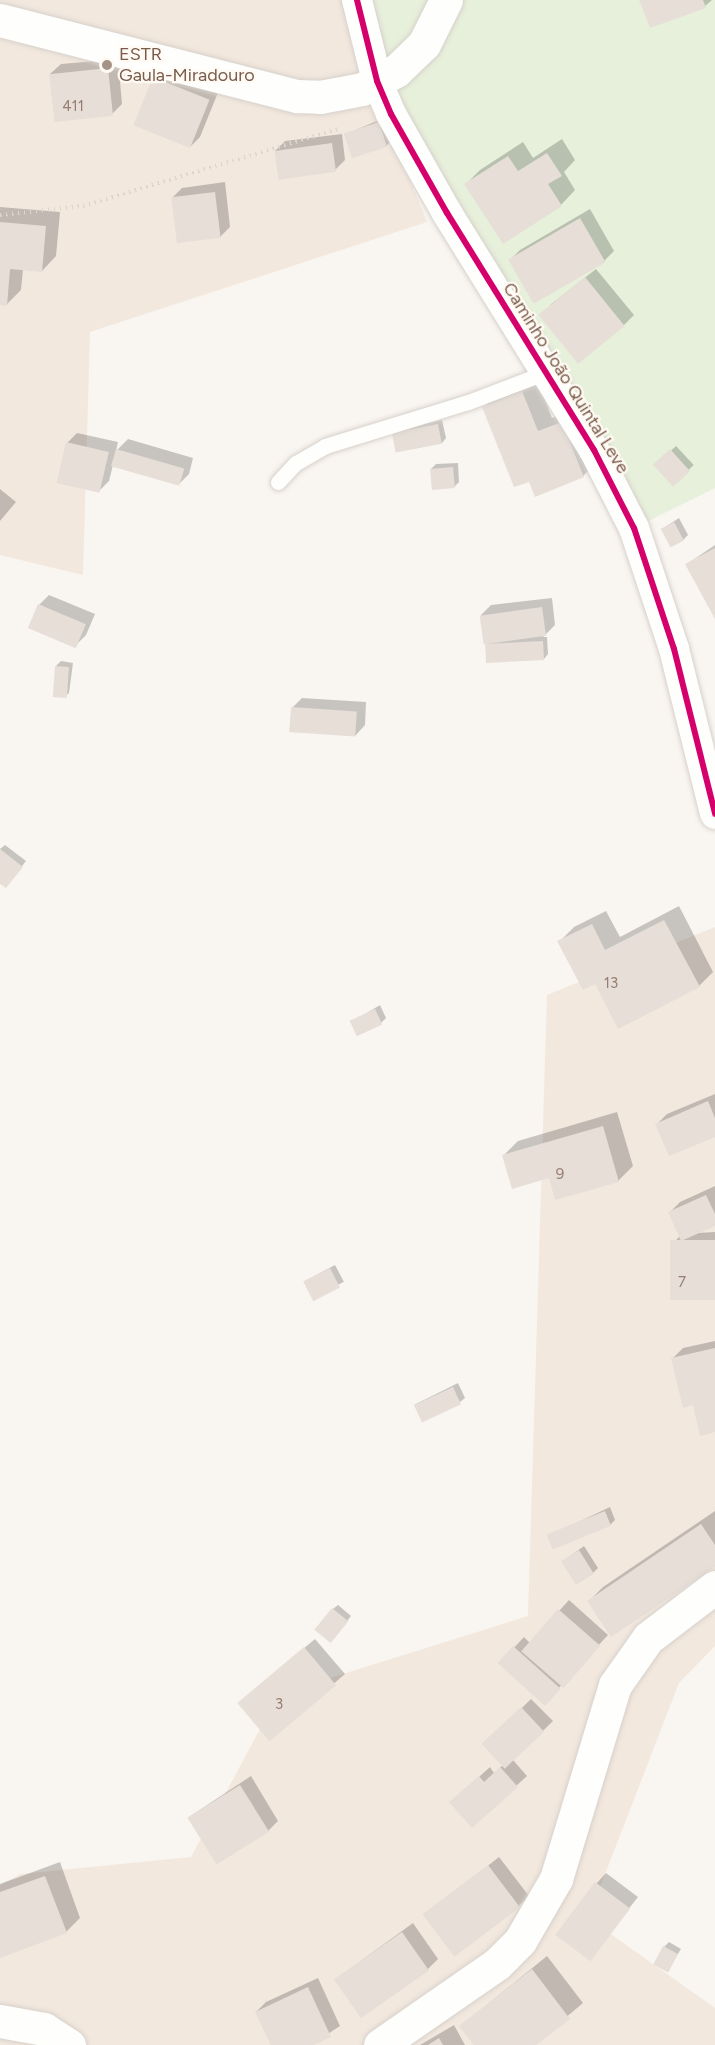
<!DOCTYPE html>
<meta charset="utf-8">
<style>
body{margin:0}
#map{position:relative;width:715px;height:2045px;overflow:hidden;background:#f9f5f0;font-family:Figtree,sans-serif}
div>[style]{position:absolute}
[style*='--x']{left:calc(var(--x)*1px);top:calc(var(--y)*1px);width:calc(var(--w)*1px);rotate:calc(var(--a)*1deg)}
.residential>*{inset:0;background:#f2e8de}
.green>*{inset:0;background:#e7f0db}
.shadow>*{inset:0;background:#0003;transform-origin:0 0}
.building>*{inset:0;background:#e6ded7;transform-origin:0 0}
.path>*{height:4px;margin-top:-2px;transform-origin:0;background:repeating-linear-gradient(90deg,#dcd5d0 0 1.5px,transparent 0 6px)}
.roads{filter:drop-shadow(0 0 2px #d7d1cb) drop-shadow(0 0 2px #d7d1cb)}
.lane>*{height:15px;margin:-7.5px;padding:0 7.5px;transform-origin:7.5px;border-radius:7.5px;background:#fefefd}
.street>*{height:30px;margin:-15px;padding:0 15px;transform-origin:15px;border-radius:15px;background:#fefefd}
.secondary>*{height:33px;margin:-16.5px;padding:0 16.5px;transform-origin:16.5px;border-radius:16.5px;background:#fefefd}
.cycleway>*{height:6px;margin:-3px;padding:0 3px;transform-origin:3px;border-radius:3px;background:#d6006c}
.dots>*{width:16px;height:16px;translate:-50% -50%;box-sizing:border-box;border:3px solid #fffaf3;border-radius:50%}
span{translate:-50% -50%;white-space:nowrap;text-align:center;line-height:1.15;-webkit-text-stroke:4.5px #fffaf3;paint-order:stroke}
.number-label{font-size:15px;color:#977e72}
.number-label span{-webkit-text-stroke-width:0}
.poi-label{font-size:18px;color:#7a5c4d}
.left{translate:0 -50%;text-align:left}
.street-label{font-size:18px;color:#7a5c4d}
</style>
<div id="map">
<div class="residential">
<i style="clip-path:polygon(0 0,357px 0,377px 81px,343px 95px,0 14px)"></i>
<i style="clip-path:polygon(0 35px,375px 94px,427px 222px,90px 332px,83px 575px,0 555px)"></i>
<i style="clip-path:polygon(715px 927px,715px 1646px,679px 1683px,588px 1918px,715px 2008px,715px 2045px,0 2045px,0 1885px,21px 1874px,191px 1857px,279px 1694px,528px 1616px,547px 995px)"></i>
</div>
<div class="green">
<i style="clip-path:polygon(363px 0,715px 0,715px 488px,634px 528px,377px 81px)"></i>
</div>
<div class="shadow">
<i style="clip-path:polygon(641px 0,712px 0,705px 6px)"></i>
<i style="clip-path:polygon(118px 59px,122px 104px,112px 114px,50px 74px,61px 64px)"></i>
<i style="clip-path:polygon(164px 68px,219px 90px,200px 137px,190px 147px,154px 78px)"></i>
<i style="clip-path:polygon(384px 118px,391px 141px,386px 146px,346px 134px)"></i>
<i style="clip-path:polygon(342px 134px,345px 160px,335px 170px,275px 151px,285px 141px)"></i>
<i style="clip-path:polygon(562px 139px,575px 160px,564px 172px,575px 190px,561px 205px,466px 184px,480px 170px,523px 142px,533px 158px)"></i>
<i style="clip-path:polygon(225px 182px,230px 227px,220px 237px,172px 198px,182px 188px)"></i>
<i style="clip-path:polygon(0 207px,60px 212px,56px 256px,42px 271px,23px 269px,21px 290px,7px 304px,0 304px)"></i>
<i style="clip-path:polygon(590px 209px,614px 251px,604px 261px,534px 301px,510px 260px,520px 250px)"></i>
<i style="clip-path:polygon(596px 269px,634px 315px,624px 325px,550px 305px)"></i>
<i style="clip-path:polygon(537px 378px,552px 418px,577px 408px,598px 461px,583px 476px,530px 480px,484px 407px,499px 393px)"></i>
<i style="clip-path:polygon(442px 420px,446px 438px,442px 443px,393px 435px,398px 430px)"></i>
<i style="clip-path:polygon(77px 433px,118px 442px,116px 451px,128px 439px,193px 458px,189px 474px,179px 484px,113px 465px,109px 481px,99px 491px,67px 443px)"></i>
<i style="left:676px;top:446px;width:26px;height:28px;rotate:47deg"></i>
<i style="clip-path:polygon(458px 463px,459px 482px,454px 487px,431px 469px,436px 464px)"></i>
<i style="clip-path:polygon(0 489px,16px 502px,0 521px)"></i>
<i style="clip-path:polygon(679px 518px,688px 535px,683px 540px,662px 529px)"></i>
<i style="clip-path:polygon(715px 545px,715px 616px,687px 564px)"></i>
<i style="clip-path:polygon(49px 595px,95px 614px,86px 635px,76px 645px,39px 605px)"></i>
<i style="clip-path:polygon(552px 598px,555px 625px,543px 637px,547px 637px,548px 654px,544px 659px,487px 646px,490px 642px,481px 615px,491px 605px)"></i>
<i style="clip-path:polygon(61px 661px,73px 663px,69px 693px,64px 697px,56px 666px)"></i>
<i style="clip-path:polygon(302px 698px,366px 702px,365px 725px,355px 736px,292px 708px)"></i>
<i style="clip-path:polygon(5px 845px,26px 861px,10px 881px,0 882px,0 849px)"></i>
<i style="clip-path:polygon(679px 906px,713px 972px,699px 986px,596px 982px,559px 942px,574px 927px,606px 911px,620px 937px)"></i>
<i style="clip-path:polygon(380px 1005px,386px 1018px,381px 1023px,352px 1022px)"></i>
<i style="clip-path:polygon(715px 1094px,715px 1135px,657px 1124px,667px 1114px)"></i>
<i style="clip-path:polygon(617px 1112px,633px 1166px,618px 1181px,550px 1176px,504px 1155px,518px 1141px)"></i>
<i style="clip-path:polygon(715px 1186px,715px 1225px,697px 1233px,715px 1232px,715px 1298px,672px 1244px,681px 1235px,670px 1212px,680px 1202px)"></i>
<i style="left:335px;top:1265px;width:19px;height:34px;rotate:62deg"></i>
<i style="clip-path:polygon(715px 1341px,715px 1431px,694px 1403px,673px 1358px,683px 1348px)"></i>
<i style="clip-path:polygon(458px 1383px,465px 1398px,460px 1402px,414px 1405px)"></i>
<i style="clip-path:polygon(610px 1507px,615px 1520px,610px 1525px,549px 1536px)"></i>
<i style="clip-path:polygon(715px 1511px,715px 1565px,589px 1601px,603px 1587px)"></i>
<i style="clip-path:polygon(584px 1546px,598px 1568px,593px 1573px,563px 1561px)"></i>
<i style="clip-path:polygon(569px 1600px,608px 1635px,544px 1704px,500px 1663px,524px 1637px,530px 1643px)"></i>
<i style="clip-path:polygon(338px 1605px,351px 1616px,335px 1636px,333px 1609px)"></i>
<i style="clip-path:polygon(315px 1639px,345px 1674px,270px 1738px,250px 1693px)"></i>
<i style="clip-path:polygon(531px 1699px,553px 1721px,513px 1760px,527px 1776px,472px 1826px,461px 1793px,490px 1767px,494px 1773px,503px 1765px,484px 1745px)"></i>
<i style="clip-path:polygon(251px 1776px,278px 1821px,268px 1831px,189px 1817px)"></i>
<i style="clip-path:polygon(499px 1857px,529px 1896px,519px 1906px,425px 1915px)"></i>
<i style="clip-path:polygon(60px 1862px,80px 1918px,66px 1932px,0 1956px,0 1884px)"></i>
<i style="clip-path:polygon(606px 1873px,638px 1897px,589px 1959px,597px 1883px)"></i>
<i style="clip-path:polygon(413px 1923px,438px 1959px,428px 1969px,336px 1979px)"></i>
<i style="clip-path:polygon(669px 1942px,681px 1949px,667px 1971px,664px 1947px)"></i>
<i style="clip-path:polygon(547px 1956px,583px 2003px,533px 2045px,476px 2045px,461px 2026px)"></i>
<i style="clip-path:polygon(318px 1978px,340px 2026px,311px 2045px,272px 2045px,256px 2012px,266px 2002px)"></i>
<i style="clip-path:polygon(454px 2025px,465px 2045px,420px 2045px)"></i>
</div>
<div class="building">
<i style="clip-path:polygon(639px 0,703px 0,706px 8px,650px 28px)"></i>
<i style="left:108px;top:68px;width:48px;height:59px;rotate:84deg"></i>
<i style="left:153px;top:77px;width:61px;height:52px;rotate:22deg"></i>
<i style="left:379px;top:122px;width:26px;height:37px;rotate:72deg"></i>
<i style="left:332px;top:143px;width:29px;height:58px;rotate:82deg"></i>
<i style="clip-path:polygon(547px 153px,562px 176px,548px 184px,562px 206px,503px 244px,464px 184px,508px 156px,518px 171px)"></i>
<i style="left:215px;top:192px;width:46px;height:44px;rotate:83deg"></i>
<i style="left:580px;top:218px;width:51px;height:83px;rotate:60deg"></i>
<i style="clip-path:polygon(0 222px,46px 226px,42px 272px,10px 269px,7px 306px,0 305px)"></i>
<i style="left:585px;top:277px;width:63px;height:60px;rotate:51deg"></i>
<i style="clip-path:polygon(522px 391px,538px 431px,562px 422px,584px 477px,535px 497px,529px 482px,514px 487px,482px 407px)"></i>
<i style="left:438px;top:424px;width:20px;height:47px;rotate:79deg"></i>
<i style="left:66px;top:442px;width:44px;height:42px;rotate:13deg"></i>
<i style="left:116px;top:449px;width:71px;height:18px;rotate:16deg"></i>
<i style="left:670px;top:449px;width:30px;height:23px;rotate:48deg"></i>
<i style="left:453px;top:467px;width:21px;height:23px;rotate:85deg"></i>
<i style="left:674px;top:522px;width:21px;height:15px;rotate:62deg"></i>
<i style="clip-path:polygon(715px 548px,715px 619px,685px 564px)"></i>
<i style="left:38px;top:604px;width:52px;height:26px;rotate:23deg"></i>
<i style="left:542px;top:607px;width:29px;height:63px;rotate:82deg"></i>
<i style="left:543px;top:641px;width:19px;height:58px;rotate:87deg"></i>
<i style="left:55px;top:666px;width:14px;height:31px;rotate:4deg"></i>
<i style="left:291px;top:707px;width:66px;height:25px;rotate:4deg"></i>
<i style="clip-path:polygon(0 849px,23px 867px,6px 888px,0 884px)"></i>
<i style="clip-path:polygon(664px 920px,700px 987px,618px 1029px,595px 984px,583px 990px,557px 941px,592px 924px,605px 950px)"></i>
<i style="left:375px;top:1009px;width:17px;height:28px;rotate:65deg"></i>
<i style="clip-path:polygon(708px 1101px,715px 1118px,715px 1137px,669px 1156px,655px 1124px)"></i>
<i style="clip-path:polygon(603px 1126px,619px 1182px,555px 1200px,549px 1178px,512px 1189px,502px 1155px)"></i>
<i style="clip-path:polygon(706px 1195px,715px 1214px,715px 1226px,681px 1241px,668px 1212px)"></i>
<i style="left:715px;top:1240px;width:60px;height:45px;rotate:90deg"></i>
<i style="left:330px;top:1268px;width:22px;height:30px;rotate:63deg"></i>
<i style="clip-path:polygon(715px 1348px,715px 1432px,700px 1436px,693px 1405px,683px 1408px,671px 1358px)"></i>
<i style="left:453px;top:1387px;width:19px;height:43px;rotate:65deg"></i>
<i style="left:605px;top:1511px;width:16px;height:63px;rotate:68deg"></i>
<i style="clip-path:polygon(701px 1524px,715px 1545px,715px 1567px,611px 1637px,587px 1601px)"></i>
<i style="left:579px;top:1550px;width:28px;height:21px;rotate:58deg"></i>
<i style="left:332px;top:1608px;width:21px;height:28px;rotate:39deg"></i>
<i style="left:558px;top:1609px;width:56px;height:56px;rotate:41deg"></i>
<i style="left:513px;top:1646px;width:64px;height:23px;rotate:42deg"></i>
<i style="left:304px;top:1647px;width:50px;height:87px;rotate:50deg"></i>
<i style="left:521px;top:1707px;width:34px;height:54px;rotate:47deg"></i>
<i style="clip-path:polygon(500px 1767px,518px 1787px,472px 1828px,449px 1802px,479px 1776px,484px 1782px)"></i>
<i style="left:240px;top:1785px;width:55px;height:62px;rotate:58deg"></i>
<i style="left:488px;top:1865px;width:53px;height:82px;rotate:53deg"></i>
<i style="clip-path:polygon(45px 1876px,67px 1933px,0 1958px,0 1892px)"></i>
<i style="left:595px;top:1882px;width:44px;height:66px;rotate:37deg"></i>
<i style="left:402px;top:1932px;width:47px;height:83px;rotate:55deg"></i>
<i style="left:663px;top:1946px;width:17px;height:21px;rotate:28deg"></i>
<i style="clip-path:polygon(532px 1969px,570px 2019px,536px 2045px,474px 2045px,459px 2026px)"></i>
<i style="clip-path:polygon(308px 1987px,331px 2037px,314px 2045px,271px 2045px,255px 2012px)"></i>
<i style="clip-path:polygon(439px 2038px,443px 2045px,428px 2045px)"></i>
</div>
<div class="path">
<i style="--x:0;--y:215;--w:83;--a:-6.2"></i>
<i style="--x:83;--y:206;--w:266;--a:-16.8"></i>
</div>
<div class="roads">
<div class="lane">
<i style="--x:278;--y:482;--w:26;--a:-47"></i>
<i style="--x:296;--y:463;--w:34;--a:-30"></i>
<i style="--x:325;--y:446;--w:150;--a:-17.1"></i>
<i style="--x:468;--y:402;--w:81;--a:-20.9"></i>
</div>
<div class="street">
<i style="--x:357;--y:0;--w:83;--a:76.1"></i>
<i style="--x:377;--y:81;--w:36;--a:67"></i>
<i style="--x:391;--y:114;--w:114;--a:60.5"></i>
<i style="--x:447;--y:213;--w:279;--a:58.2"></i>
<i style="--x:594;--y:450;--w:88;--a:62.9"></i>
<i style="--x:634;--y:528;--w:127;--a:71.7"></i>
<i style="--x:674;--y:649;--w:170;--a:76"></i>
</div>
<div class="secondary">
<i style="--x:0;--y:20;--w:307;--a:14.4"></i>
<i style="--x:297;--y:96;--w:23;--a:2"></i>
<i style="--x:320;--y:97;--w:43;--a:-10.8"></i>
<i style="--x:362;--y:89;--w:38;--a:-28"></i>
<i style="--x:396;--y:71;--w:39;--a:-44"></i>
<i style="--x:424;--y:44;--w:49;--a:-63.4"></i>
<i style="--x:0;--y:2021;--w:45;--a:10.3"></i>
<i style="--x:44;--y:2029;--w:30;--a:33"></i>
<i style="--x:380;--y:2045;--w:142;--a:-34.7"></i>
<i style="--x:497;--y:1964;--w:33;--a:-45"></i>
<i style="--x:520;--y:1941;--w:72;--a:-59.9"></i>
<i style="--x:556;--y:1879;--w:203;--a:-73.1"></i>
<i style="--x:615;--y:1685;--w:57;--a:-54.9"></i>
<i style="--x:648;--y:1638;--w:84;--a:-37.3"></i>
</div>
</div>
<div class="cycleway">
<i style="--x:357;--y:0;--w:83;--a:76.1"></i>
<i style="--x:377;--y:81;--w:36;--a:67"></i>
<i style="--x:391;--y:114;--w:114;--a:60.5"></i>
<i style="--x:447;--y:213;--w:279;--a:58.2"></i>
<i style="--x:594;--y:450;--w:88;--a:62.9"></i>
<i style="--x:634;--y:528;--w:127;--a:71.7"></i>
<i style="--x:674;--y:649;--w:170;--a:76"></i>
</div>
<div class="dots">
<i style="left:107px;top:65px;background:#a69286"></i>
</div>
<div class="number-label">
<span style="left:73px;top:107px">411</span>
<span style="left:611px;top:984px">13</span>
<span style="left:560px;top:1175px">9</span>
<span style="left:682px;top:1283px">7</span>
<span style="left:279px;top:1705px">3</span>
</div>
<div class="poi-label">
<span class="left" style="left:119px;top:65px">ESTR<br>Gaula-Miradouro</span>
</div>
<div class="street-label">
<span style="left:566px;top:378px;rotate:58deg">Caminho João Quintal Leve</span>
</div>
</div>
